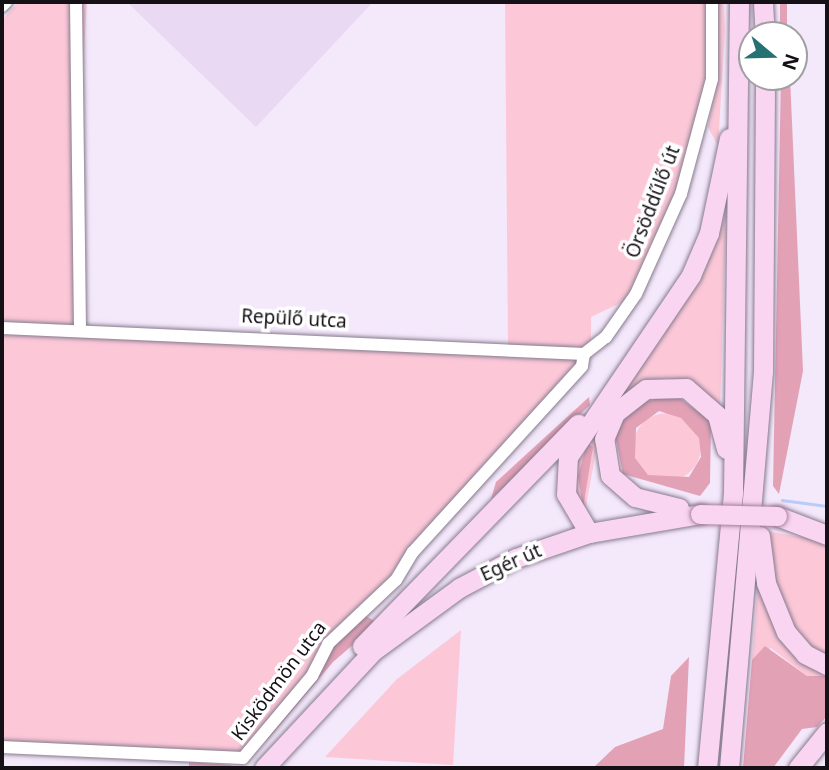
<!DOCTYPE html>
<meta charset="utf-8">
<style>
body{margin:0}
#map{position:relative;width:829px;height:770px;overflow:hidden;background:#f4e8fb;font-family:"Noto Sans",sans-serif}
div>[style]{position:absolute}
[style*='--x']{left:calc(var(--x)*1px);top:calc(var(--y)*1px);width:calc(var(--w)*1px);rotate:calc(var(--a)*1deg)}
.built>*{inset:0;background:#e9d9f3}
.green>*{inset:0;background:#fcc8d8}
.round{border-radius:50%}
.forest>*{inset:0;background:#e3a1b6;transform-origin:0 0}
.stream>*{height:2.5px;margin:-1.25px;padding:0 1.25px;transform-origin:1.25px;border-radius:1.25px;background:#b9ccf9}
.roads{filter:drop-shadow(0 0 2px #867b8d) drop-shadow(0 0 2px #867b8d)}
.street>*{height:12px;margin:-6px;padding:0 6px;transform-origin:6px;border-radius:6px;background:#fff}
.primary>*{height:19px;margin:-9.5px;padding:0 9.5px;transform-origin:9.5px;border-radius:9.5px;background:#f9d5f1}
.bridges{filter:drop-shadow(0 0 2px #a67e9e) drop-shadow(0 0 2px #a67e9e)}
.primary-bridge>*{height:19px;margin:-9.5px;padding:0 9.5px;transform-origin:9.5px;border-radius:9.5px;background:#f9d5f1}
span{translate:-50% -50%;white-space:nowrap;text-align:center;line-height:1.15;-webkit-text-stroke:7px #fff;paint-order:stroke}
.street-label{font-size:19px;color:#141016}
.frame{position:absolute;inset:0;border:4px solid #141016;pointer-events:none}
.north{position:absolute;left:738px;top:21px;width:70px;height:70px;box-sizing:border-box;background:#fff;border:2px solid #a19fa2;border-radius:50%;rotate:109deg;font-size:19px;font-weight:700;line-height:28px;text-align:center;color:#141016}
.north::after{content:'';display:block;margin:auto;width:24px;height:32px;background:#267174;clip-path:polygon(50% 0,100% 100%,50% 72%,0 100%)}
</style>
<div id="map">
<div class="built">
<i style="clip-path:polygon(127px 2px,373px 2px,256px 127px)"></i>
</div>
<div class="green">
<i style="clip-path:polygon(19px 2px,87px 2px,78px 147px,80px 330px,508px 347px,505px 2px,710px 2px,711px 82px,694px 153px,631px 298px,591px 317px,591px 344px,584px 354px,407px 565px,319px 657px,243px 758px,2px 747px,2px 20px)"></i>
<i style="clip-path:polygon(716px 2px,724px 2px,725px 31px,718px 146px,708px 127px,717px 81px)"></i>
<i style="clip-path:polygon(726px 213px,720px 410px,694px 387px,668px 378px,637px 385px,598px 441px,584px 516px,571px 478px,574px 461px,702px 276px)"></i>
<i class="round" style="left:633px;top:413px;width:68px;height:68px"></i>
<i style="clip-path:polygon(765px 531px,827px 541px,827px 658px,808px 650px,779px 604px)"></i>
<i style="clip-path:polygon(758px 581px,827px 671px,827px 676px,807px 676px,771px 648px,752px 660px)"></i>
<i style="clip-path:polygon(461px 630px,453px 765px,325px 757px,397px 679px)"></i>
</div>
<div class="forest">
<i style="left:780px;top:2px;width:7px;height:33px"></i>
<i style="clip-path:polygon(781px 77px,790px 77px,803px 371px,779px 494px,773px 486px)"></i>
<i style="clip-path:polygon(evenodd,674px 394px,711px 421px,710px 483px,700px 496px,623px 474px,615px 435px,626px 413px,636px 404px,674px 394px,659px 411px,681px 418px,699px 438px,701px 457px,689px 477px,648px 475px,635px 458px,636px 428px,659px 411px)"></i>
<i style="clip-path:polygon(589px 397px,590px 405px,491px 499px,496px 482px)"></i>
<i style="clip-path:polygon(587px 443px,593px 447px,583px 508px,578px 476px)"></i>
<i style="clip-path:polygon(364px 615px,378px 623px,333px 662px,264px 744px,327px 653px)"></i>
<i style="clip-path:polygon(765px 646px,807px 676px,827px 676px,827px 716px,817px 727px,802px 729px,773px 768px,743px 768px,752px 660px)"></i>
<i style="clip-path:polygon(689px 657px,684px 768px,593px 768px,615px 747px,663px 729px,671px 676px)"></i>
<i style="clip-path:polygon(189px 762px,230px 765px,238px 768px,189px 768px)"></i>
</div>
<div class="stream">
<i style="--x:782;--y:500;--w:45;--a:7.6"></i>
</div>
<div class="roads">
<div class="street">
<i style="--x:76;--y:2;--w:328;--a:89.3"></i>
<i style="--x:2;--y:6;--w:6;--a:-45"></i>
<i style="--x:2;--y:328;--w:583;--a:2.56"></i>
<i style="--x:584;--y:354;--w:28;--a:-38"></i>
<i style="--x:606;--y:337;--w:52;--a:-55.1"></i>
<i style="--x:636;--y:294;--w:110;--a:-65.8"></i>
<i style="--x:681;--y:194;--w:119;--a:-74.9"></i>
<i style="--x:712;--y:79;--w:77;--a:-90"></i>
<i style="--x:2;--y:747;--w:241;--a:2.6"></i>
<i style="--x:243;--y:758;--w:107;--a:-49.9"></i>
<i style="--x:312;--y:676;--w:36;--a:-63"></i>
<i style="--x:328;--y:644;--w:93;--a:-43.3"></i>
<i style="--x:396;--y:580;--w:33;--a:-59"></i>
<i style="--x:413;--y:552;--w:251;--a:-47.7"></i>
<i style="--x:582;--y:366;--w:12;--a:-81"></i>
</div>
<div class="primary">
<i style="--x:763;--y:2;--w:33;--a:87"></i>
<i style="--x:679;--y:508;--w:45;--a:-166"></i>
<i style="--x:635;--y:497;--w:33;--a:-139"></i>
<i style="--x:610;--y:475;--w:36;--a:-99"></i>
<i style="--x:604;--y:439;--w:28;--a:-67"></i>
<i style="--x:615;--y:413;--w:39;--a:-38"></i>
<i style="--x:646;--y:389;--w:40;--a:-1.4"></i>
<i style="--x:686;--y:388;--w:41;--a:41.1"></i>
<i style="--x:717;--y:415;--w:35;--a:75"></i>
<i style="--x:777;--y:516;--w:53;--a:20.8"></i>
<i style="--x:589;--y:533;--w:45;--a:-120.5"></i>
<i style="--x:566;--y:494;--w:37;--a:-87"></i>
<i style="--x:568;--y:457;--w:220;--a:-55.9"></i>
<i style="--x:691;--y:275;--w:46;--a:-66.8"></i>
<i style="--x:709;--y:233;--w:97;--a:-78.1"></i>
<i style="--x:760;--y:536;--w:47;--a:82.7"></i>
<i style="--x:766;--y:583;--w:53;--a:67.8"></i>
<i style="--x:786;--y:632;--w:29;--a:49"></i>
<i style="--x:805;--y:654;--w:25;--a:27"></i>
<i style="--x:362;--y:646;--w:310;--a:-45.8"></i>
<i style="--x:264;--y:768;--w:160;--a:-47"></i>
<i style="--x:373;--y:651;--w:107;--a:-36.2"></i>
<i style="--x:459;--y:588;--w:64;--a:-27.8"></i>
<i style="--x:516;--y:558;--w:77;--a:-18.9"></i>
<i style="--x:589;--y:533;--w:113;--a:-9.7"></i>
<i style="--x:707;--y:768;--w:277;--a:-84.6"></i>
<i style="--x:733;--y:492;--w:490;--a:-89.3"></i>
<i style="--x:729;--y:768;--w:397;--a:-85.1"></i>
<i style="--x:763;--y:372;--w:295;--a:-89.6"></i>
<i style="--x:798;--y:768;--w:46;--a:-51.1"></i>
</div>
</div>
<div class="bridges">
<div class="primary-bridge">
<i style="--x:700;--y:514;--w:77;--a:1.5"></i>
</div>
</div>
<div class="street-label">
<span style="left:653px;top:202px;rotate:-69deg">Örsöddűlő út</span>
<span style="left:294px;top:319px;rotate:3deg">Repülő utca</span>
<span style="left:511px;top:563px;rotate:-24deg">Egér út</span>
<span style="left:279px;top:681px;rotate:-53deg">Kisködmön utca</span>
</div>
<div class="frame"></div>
<div class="north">N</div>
</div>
